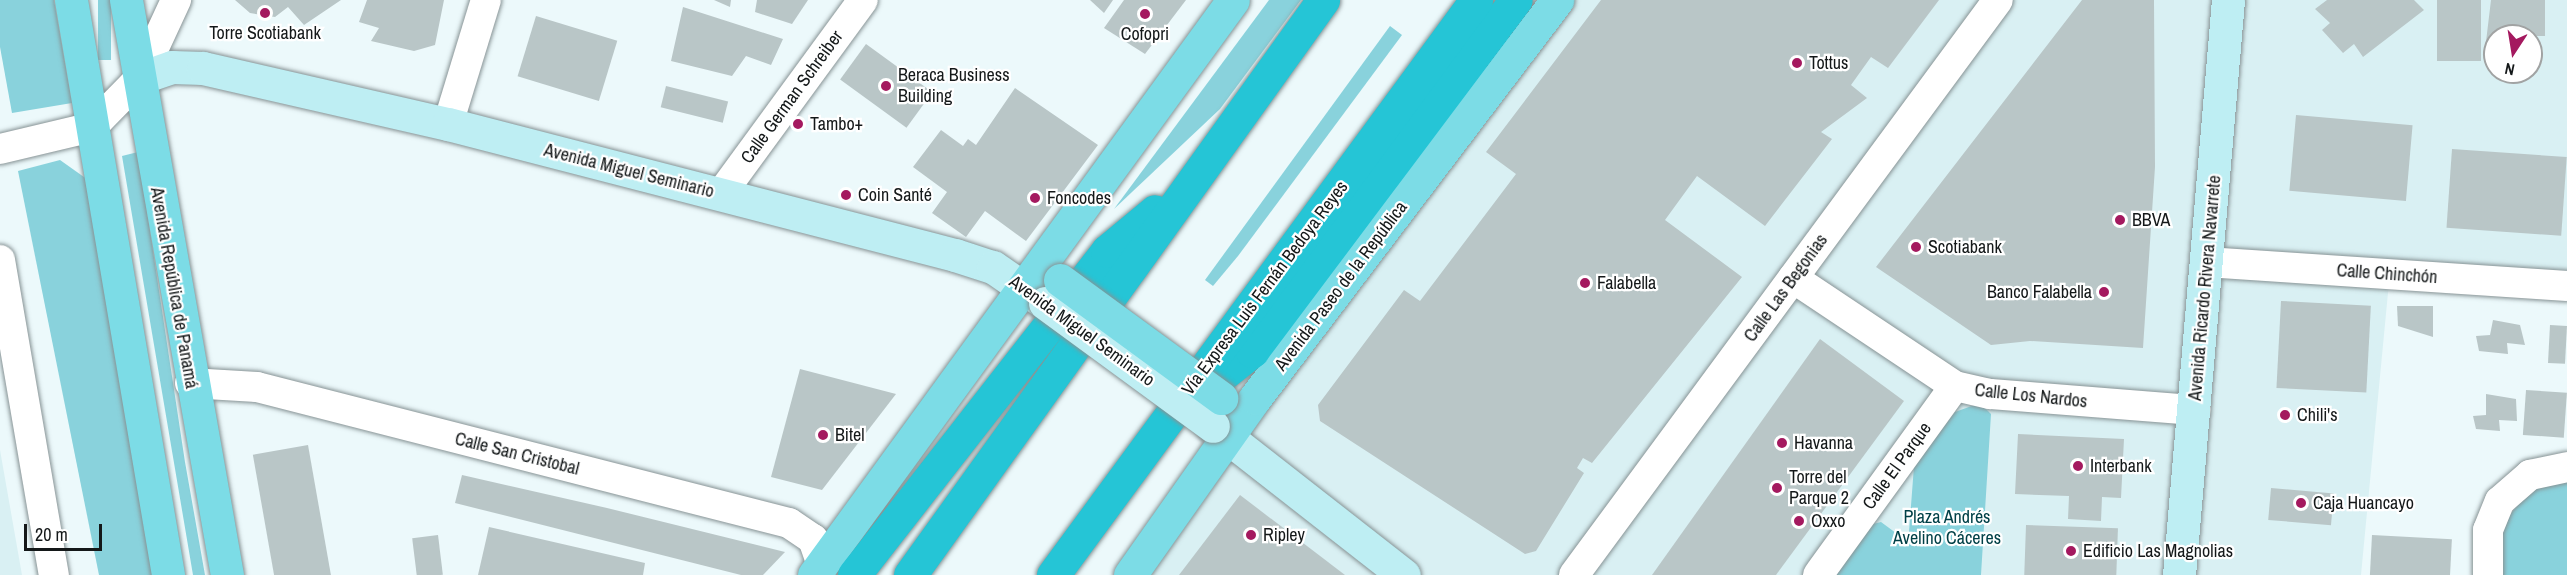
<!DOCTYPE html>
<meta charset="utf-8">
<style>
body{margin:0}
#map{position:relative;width:2567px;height:575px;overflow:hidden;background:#ecf9fb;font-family:"Archivo Narrow",sans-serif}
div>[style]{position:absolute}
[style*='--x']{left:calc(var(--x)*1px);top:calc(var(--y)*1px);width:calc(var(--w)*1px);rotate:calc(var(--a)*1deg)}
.built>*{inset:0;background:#d9f0f3}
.green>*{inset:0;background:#89d2dc;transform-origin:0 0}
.building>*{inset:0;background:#b9c6c7;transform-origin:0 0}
.roads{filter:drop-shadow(0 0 2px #879395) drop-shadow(0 0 2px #879395)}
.street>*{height:30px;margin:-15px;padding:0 15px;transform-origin:15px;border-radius:15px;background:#fff}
.secondary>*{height:33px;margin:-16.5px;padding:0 16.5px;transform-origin:16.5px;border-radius:16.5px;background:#beeef3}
.primary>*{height:33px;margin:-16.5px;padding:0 16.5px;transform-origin:16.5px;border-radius:16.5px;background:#7cdce6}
.highway>*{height:33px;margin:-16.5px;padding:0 16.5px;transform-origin:16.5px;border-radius:16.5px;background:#25c5d6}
.bridges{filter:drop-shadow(0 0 2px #879395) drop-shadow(0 0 2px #879395)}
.secondary-bridge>*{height:33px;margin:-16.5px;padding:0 16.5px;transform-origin:16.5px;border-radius:16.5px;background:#beeef3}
.primary-bridge>*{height:33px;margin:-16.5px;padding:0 16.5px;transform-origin:16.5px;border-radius:16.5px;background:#7cdce6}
.dots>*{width:16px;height:16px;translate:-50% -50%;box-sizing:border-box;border:3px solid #fff;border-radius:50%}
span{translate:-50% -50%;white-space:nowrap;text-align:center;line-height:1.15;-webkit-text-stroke:4.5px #fff;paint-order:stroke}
.poi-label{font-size:18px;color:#141819}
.left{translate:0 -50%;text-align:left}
.right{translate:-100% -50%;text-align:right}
.street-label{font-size:18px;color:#141819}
.park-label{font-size:18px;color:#004047}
.north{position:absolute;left:2483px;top:24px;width:60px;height:60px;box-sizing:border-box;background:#fff;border:2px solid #a1a3a3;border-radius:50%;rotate:192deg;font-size:16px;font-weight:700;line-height:24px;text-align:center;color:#141819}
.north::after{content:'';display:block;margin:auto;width:21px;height:27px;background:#a4195f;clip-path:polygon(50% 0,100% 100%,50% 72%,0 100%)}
.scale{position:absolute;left:24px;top:524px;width:78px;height:27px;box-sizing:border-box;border:3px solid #141819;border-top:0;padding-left:8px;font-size:18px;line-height:21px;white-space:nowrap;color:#141819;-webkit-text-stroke:4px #fff;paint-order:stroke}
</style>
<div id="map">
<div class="built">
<i style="clip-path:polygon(evenodd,1557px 0,2567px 0,2567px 284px,2390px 272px,2361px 575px,1136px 575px,1557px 0,2495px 36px,2531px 36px,2531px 72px,2495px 72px,2495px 36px)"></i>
<i style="clip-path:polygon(0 450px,22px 575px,0 575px)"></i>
</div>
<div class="green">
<i style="clip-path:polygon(0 0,54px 0,72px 103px,12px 113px,0 47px)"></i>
<i style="left:98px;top:0;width:13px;height:60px"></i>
<i style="clip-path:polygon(1269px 0,1301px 0,1220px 109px,1114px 209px)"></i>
<i style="clip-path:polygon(1390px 26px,1402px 35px,1238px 256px,1213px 286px,1205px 280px)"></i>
<i style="clip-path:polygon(138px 152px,185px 462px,205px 575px,193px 575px,122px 156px)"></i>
<i style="clip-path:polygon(60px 160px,91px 182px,156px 575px,99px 575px,18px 171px)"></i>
<i style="clip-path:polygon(1980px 403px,1991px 414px,1981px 575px,1835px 575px,1869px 525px,1881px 522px,1900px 536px,1909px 532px,1914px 466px,1955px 412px)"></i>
<i style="clip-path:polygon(2567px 480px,2567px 575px,2501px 575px,2502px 529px,2512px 512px,2530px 490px)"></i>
</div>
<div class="building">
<i style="clip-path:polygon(235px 0,341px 0,304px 25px,288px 7px,275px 17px,250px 13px)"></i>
<i style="clip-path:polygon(367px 0,444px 0,435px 45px,414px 51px,371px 41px,379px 28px,359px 22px)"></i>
<i style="clip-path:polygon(714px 0,731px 0,730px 7px)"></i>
<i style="clip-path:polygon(757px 0,808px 0,792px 24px,755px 12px)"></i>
<i style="clip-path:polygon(1090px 0,1113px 0,1104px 13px)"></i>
<i style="clip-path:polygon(1124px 0,1186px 0,1145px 54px,1104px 28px)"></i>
<i style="clip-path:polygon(1601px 0,1939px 0,1888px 68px,1871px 57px,1851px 85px,1867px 98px,1821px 132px,1832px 139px,1765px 226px,1697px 176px,1665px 220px,1742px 277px,1592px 463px,1583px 458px,1577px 468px,1584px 473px,1536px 551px,1525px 554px,1320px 421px,1318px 405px,1404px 290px,1420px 301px,1516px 174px,1486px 152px)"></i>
<i style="clip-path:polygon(2082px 0,2154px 0,2155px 167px,2143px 348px,2030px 341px,1991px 345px,1876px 267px)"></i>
<i style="clip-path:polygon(2327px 0,2414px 0,2424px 10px,2363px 57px,2354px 44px,2343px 53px,2322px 30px,2330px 23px,2315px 9px)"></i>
<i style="left:2437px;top:0;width:44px;height:61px"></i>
<i style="clip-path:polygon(2491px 0,2545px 0,2545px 36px,2495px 36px,2495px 50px,2485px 50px)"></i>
<i style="clip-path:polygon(683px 7px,783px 39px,771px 65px,746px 56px,732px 76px,671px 61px)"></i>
<i style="left:536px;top:16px;width:85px;height:63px;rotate:17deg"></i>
<i style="left:866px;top:44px;width:82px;height:44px;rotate:36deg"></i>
<i style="left:666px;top:86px;width:64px;height:22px;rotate:14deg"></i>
<i style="clip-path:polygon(1015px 88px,1098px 145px,1026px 241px,985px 211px,966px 237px,932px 213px,947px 192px,913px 167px,941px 130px,963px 146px,968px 139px,976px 145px)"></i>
<i style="left:2296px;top:115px;width:117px;height:76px;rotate:5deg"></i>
<i style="left:2452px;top:149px;width:115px;height:79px;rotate:4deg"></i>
<i style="left:2281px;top:301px;width:90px;height:87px;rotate:3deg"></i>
<i style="clip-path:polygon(2397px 306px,2433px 306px,2433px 337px,2398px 326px)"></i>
<i style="clip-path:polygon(2493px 320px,2520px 325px,2525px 345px,2507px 343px,2508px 354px,2479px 351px,2476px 336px,2490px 335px)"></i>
<i style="left:2550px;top:325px;width:17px;height:38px;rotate:3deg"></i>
<i style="clip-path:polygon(1820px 339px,1904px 401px,1776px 575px,1652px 575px)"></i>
<i style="clip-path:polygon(800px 369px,896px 394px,822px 490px,771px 477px)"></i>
<i style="left:2526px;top:390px;width:41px;height:45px;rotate:4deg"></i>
<i style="clip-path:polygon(2486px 394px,2516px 399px,2517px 421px,2499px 420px,2500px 431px,2476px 429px,2473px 416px,2486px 415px)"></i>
<i style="clip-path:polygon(2018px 434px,2124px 439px,2121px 498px,2102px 497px,2101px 521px,2068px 519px,2069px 496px,2015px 494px)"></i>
<i style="left:308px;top:445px;width:132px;height:56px;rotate:80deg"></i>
<i style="clip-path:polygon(462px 475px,607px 508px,785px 552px,763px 575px,741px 575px,455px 503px)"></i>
<i style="left:2271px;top:488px;width:63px;height:32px;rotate:5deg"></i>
<i style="clip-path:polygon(1240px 495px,1345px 575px,1179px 575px)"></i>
<i style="left:2026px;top:525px;width:92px;height:50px;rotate:2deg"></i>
<i style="clip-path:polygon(489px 527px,645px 563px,643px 575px,478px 575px)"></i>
<i style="left:438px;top:535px;width:40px;height:26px;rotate:83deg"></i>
<i style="left:2372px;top:535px;width:80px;height:40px;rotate:3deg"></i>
</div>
<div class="roads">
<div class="street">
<i style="--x:448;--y:124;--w:130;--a:-73"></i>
<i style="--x:0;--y:149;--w:95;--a:-13.4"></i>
<i style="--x:92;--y:127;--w:69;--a:-45.6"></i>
<i style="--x:140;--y:78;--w:86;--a:-65.2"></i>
<i style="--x:721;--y:194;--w:240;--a:-53.8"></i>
<i style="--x:0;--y:260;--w:320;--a:80.3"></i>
<i style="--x:2206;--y:262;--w:362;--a:3.8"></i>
<i style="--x:1793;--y:278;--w:195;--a:33.7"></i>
<i style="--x:1955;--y:386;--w:36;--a:13"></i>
<i style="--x:1990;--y:394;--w:206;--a:4.5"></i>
<i style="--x:190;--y:383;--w:67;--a:3.4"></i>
<i style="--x:257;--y:387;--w:549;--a:14.34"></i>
<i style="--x:789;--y:523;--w:29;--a:34"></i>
<i style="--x:813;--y:539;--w:28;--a:71"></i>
<i style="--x:1574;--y:575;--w:714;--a:-53.6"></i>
<i style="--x:1818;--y:575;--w:233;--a:-54.1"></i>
<i style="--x:2488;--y:575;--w:45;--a:-90"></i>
<i style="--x:2488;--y:530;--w:31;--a:-68"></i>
<i style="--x:2500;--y:501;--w:40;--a:-41"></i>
<i style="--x:2530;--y:475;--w:38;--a:-12"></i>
</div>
<div class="secondary">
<i style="--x:140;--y:78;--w:34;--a:-19"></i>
<i style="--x:172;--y:67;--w:31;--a:2"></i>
<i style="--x:203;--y:68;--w:251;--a:12.9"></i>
<i style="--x:448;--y:124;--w:524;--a:14.49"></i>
<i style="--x:955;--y:255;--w:40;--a:18"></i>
<i style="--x:993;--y:267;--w:63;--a:34.7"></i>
<i style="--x:1213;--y:426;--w:242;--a:38"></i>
<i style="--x:2179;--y:575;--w:577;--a:-85.13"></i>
</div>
<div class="primary">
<i style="--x:71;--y:0;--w:583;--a:80.42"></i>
<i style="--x:126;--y:0;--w:584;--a:80.04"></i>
<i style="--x:814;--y:575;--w:711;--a:-53.92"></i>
<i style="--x:1130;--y:575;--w:217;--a:-54.8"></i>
<i style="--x:1255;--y:398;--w:500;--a:-52.8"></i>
</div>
<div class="highway">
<i style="--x:1203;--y:390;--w:63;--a:-38.5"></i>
<i style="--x:1252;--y:351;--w:439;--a:-53.1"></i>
<i style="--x:854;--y:575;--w:411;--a:-52"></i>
<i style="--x:1107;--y:251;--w:62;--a:-39.8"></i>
<i style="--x:910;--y:575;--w:708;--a:-54.31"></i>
<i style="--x:1053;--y:575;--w:714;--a:-53.66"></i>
</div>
</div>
<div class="bridges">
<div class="secondary-bridge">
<i style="--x:1045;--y:303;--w:208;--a:36.2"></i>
</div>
<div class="primary-bridge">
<i style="--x:1060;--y:280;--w:200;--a:36.2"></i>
</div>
</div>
<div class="dots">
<i style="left:265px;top:13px;background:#a4195f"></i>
<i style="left:1145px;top:14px;background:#a4195f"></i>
<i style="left:1797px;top:63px;background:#a4195f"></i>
<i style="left:886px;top:86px;background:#a4195f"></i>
<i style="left:798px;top:124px;background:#a4195f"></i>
<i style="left:846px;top:195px;background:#a4195f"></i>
<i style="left:1035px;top:198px;background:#a4195f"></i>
<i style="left:2120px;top:220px;background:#a4195f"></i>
<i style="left:1916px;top:247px;background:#a4195f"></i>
<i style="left:1585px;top:283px;background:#a4195f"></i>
<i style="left:2104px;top:292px;background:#a4195f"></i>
<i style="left:2285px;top:415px;background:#a4195f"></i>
<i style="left:823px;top:435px;background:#a4195f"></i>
<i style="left:1782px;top:443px;background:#a4195f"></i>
<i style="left:2078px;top:466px;background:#a4195f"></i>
<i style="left:1777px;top:488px;background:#a4195f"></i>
<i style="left:2301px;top:503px;background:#a4195f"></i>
<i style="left:1799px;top:521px;background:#a4195f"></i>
<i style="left:1251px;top:535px;background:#a4195f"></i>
<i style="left:2071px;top:551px;background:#a4195f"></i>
</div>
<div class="poi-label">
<span style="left:265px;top:33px">Torre Scotiabank</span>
<span style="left:1145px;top:34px">Cofopri</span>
<span class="left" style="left:1809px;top:63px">Tottus</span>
<span class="left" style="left:898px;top:86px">Beraca Business<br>Building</span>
<span class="left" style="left:810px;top:124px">Tambo+</span>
<span class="left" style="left:858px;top:195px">Coin Santé</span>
<span class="left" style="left:1047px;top:198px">Foncodes</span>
<span class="left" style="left:2132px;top:220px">BBVA</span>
<span class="left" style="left:1928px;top:247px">Scotiabank</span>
<span class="left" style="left:1597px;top:283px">Falabella</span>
<span class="right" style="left:2092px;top:292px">Banco Falabella</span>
<span class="left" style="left:2297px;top:415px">Chili's</span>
<span class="left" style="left:835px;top:435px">Bitel</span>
<span class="left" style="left:1794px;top:443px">Havanna</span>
<span class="left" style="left:2090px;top:466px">Interbank</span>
<span class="left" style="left:1789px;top:488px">Torre del<br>Parque 2</span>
<span class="left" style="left:2313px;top:503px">Caja Huancayo</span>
<span class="left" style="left:1811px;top:521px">Oxxo</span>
<span class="left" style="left:1263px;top:535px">Ripley</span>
<span class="left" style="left:2083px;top:551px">Edificio Las Magnolias</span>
</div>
<div class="street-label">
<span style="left:792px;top:97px;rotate:-54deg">Calle German Schreiber</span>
<span style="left:629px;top:171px;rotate:14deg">Avenida Miguel Seminario</span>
<span style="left:2387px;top:274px;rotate:4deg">Calle Chinchón</span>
<span style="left:1341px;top:286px;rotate:-53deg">Avenida Paseo de la República</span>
<span style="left:174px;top:288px;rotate:80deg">Avenida República de Panamá</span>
<span style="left:1265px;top:288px;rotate:-53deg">Vía Expresa Luis Fernán Bedoya Reyes</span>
<span style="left:1786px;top:288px;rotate:-54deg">Calle Las Begonias</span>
<span style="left:2205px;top:288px;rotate:-85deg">Avenida Ricardo Rivera Navarrete</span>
<span style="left:1082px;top:331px;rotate:36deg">Avenida Miguel Seminario</span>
<span style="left:2031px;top:396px;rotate:6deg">Calle Los Nardos</span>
<span style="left:517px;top:454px;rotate:14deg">Calle San Cristobal</span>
<span style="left:1897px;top:466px;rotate:-54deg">Calle El Parque</span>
</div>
<div class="park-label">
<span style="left:1947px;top:528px">Plaza Andrés<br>Avelino Cáceres</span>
</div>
<div class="north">N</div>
<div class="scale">20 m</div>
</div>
